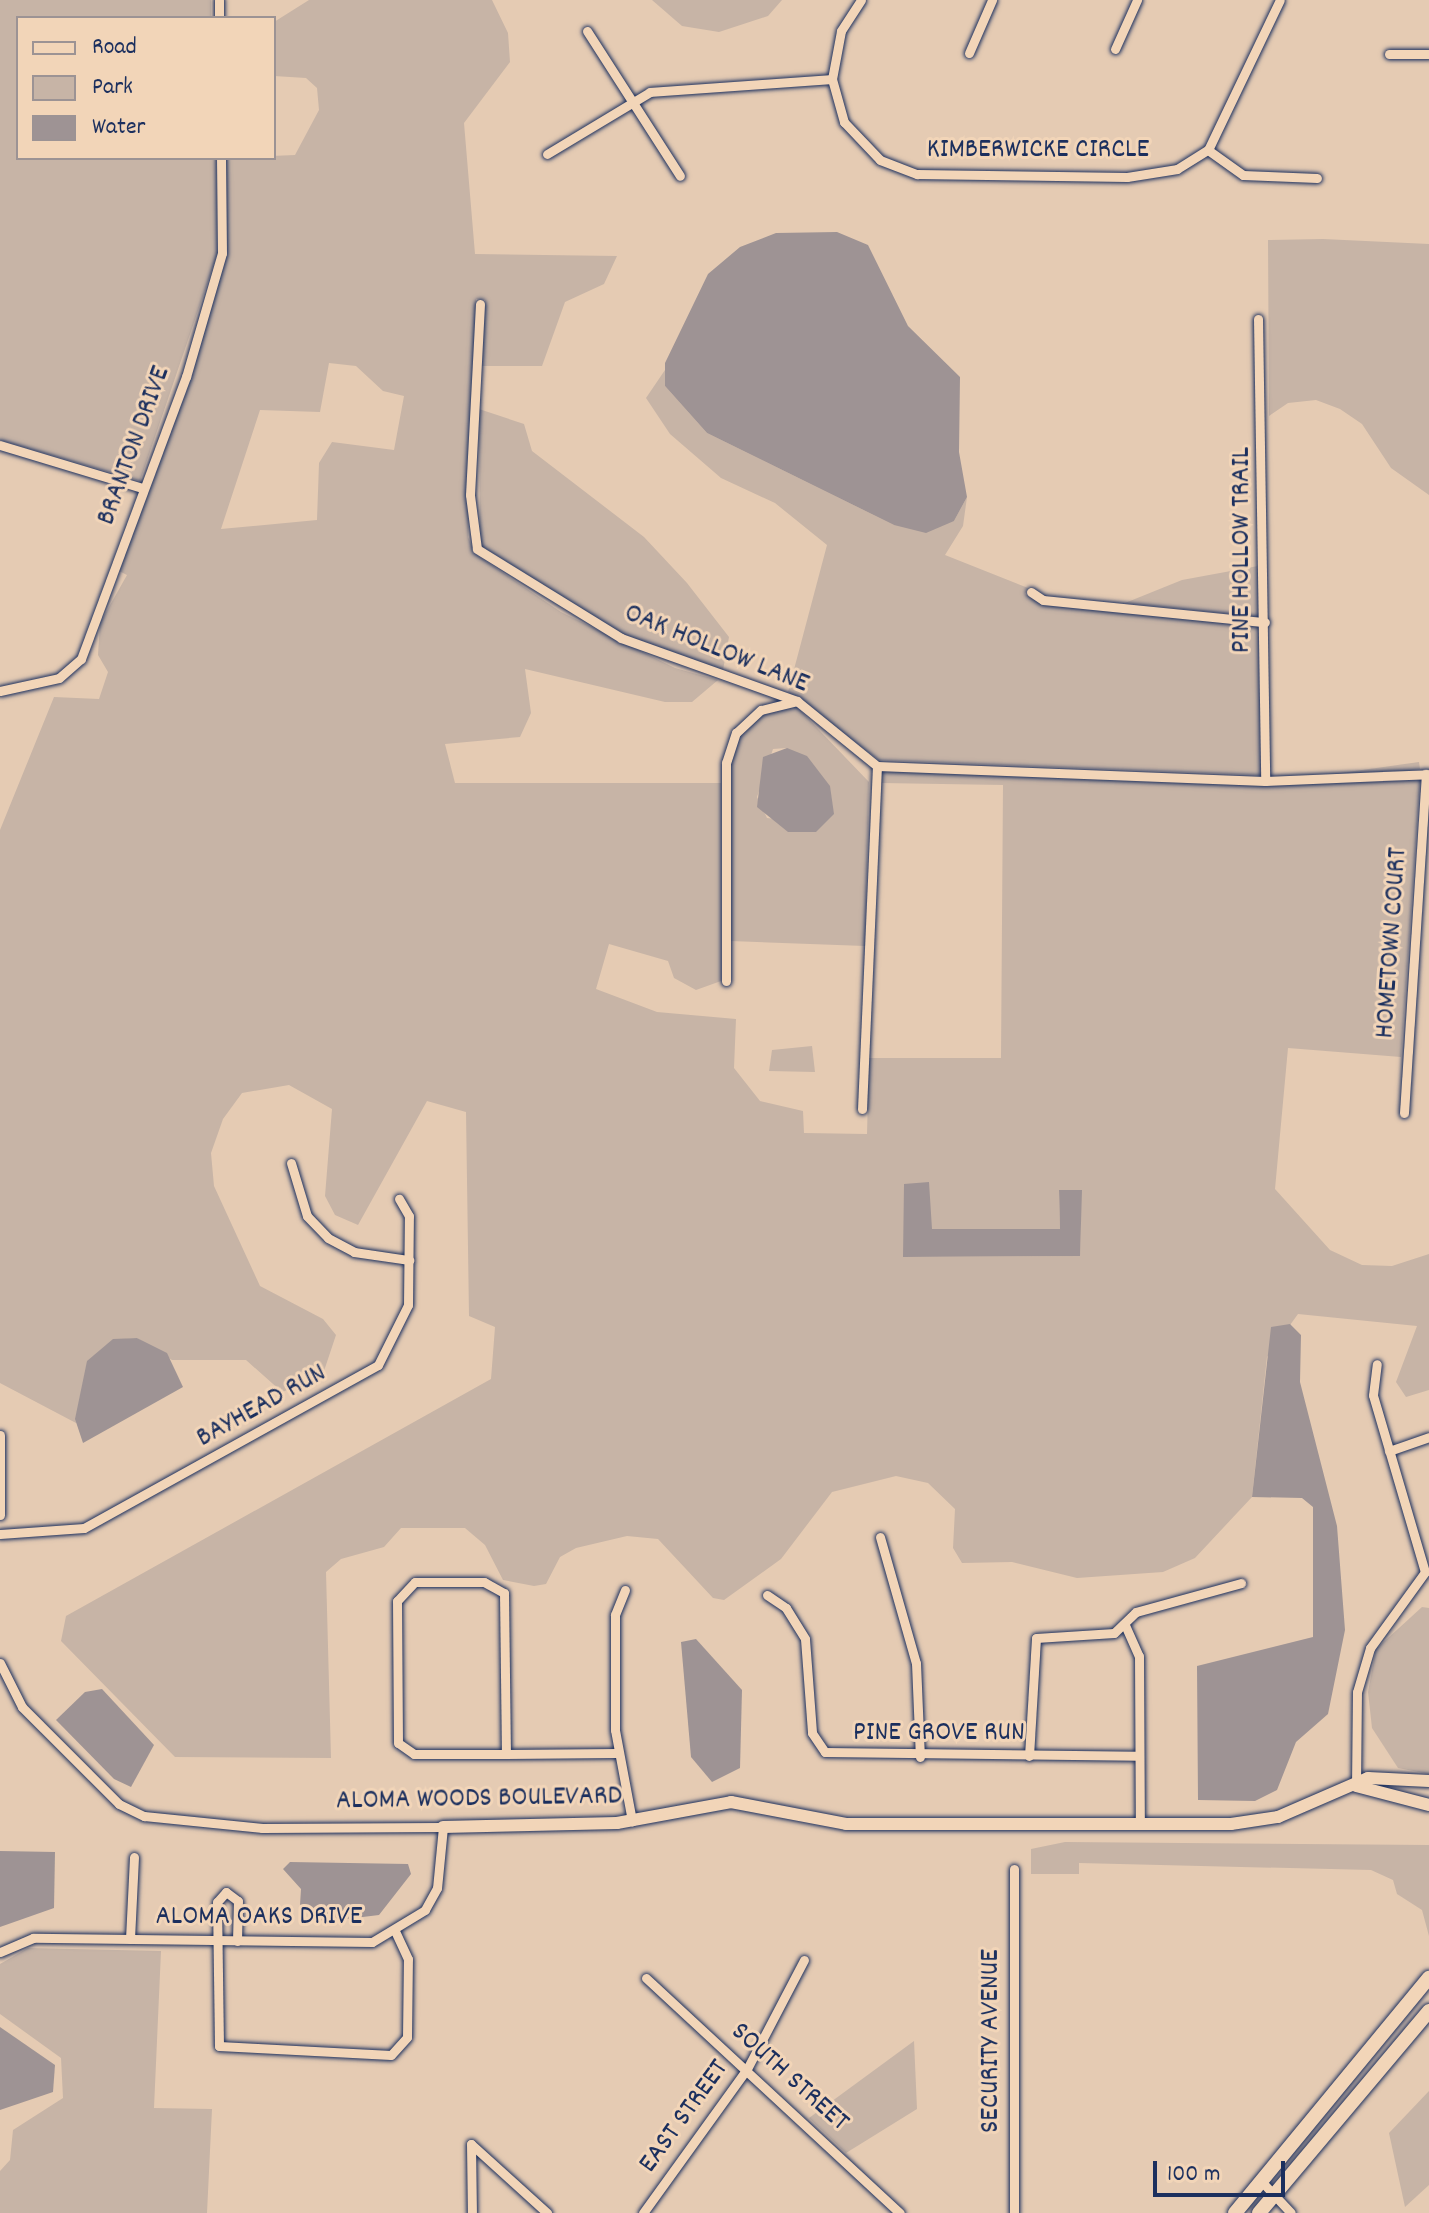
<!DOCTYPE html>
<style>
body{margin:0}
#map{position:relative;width:1429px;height:2213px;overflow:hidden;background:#e5cbb3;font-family:Dekko,sans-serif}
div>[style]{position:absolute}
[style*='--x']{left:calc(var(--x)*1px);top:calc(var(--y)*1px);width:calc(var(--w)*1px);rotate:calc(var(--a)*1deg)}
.green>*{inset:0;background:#c7b4a6;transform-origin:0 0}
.water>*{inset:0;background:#9e9394}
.roads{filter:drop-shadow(0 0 2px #1b2f5e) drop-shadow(0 0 2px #1b2f5e)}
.street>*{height:9px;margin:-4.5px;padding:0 4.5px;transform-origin:4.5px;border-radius:4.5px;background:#f2d5b8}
.secondary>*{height:12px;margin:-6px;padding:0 6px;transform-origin:6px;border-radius:6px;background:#f2d5b8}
.primary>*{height:14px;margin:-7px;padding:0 7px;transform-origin:7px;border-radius:7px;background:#f2d5b8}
span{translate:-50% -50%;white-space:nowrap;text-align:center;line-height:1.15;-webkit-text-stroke:6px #f2d5b8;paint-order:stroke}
.street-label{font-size:28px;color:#1b2f5e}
.legend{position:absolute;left:16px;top:16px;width:260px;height:144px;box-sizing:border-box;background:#f2d5b8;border:2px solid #9c9394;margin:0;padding:10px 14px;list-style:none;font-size:24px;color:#1b2f5e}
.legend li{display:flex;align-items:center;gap:16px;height:40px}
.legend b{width:40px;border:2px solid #9c9394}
.scale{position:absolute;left:1153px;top:2161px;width:132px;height:36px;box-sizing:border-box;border:4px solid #1b2f5e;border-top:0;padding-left:10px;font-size:24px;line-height:28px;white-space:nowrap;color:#1b2f5e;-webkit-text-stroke:6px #f2d5b8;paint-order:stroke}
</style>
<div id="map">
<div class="green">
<i style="clip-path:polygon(0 0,211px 0,211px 18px,18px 18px,18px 158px,216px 158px,218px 252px,140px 481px,0 440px)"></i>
<i style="clip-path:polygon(evenodd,309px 0,492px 0,508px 33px,510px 62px,464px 123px,475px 254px,617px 256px,604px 284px,565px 302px,542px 366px,481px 366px,485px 300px,476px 299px,468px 537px,475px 554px,561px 612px,675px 668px,718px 680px,692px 702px,665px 702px,525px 669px,531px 713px,520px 737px,445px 744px,455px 783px,721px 783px,721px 981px,696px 990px,674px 978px,668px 961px,609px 944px,596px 989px,657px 1012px,736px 1019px,734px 1068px,760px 1101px,803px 1111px,804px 1133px,867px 1134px,869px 1058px,1001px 1058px,1003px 785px,881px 783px,882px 771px,1261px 786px,1420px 780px,1401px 1057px,1288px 1048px,1275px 1189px,1330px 1250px,1362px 1265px,1392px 1266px,1429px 1254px,1429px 1390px,1406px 1397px,1396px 1382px,1417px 1326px,1298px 1314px,1267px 1357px,1252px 1497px,1195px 1558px,1163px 1572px,1077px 1578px,1012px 1562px,962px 1563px,953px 1548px,955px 1509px,928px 1483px,896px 1476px,832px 1492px,781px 1559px,724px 1600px,713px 1598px,658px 1539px,627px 1536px,576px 1548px,560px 1557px,546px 1584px,534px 1586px,503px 1580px,485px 1545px,465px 1528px,401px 1528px,384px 1547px,341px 1559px,326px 1572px,331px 1758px,175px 1757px,61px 1641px,66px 1616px,491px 1379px,495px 1327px,469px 1316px,466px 1112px,427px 1101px,358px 1225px,335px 1215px,325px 1196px,332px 1109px,289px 1085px,242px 1093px,223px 1119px,211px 1153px,214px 1186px,260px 1286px,323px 1319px,336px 1335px,322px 1377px,282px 1392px,246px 1360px,172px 1360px,137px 1338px,113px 1340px,76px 1423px,0 1383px,0 830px,54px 697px,99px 699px,108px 672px,98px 655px,100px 623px,127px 575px,117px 570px,191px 379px,226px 255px,225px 158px,295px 155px,319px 110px,317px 88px,306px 78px,274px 76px,274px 22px,309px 0,329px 363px,356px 366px,383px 391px,404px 396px,394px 450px,332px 442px,319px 463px,317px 520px,221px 529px,260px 410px,320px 412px,329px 363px,309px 0,1059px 1190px,1081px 1191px,1080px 1256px,904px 1257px,932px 1229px,1060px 1229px,1059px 1190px)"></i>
<i style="clip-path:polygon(652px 0,782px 0,768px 16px,719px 32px,682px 26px)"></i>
<i style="clip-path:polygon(1323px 239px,1429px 244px,1429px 495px,1391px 468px,1362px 424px,1340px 409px,1316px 400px,1288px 403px,1269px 416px,1268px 240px)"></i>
<i style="clip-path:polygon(665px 370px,665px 386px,707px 433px,894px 525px,954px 521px,967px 497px,963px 526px,945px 555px,1028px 588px,1025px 594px,1041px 604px,1261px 627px,1261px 775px,879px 760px,788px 692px,827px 545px,775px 503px,721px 478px,670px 434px,646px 398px)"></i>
<i style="clip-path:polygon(479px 409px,524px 424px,532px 451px,644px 537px,687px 583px,729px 637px,723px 670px,623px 634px,480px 545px)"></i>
<i style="clip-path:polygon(1258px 566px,1261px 617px,1125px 603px,1182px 580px)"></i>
<i style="clip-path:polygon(evenodd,796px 706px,869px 782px,865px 946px,730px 941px,730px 764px,740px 736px,763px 715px,796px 706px,787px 748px,776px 819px,767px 818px,757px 797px,773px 749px,787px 748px)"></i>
<i style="left:1419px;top:762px;width:7px;height:149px;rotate:82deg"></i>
<i style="clip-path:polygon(812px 1046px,815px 1072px,769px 1071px,772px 1050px)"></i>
<i style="clip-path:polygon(1422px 1607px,1429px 1608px,1429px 1774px,1398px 1768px,1372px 1728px,1368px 1692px,1376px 1649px)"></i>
<i style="clip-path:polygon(1065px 1842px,1429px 1845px,1429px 1936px,1422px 1910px,1397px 1894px,1393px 1880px,1371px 1870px,1079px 1863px,1079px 1874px,1031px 1874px,1031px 1849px)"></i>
<i style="clip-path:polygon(28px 1948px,161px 1951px,154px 2108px,212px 2109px,207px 2213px,0 2213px,0 2171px,10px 2160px,13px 2130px,63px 2098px,61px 2058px,0 2014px,0 1964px)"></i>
<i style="clip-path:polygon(914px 2041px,917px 2109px,846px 2153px,809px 2118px)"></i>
<i style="clip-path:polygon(1429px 2091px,1429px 2185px,1405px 2207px,1389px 2133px)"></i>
</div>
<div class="water">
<i style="clip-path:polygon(837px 232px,868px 245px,908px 326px,960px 377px,959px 452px,967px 497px,954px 521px,926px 533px,894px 525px,707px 433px,665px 386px,665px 363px,708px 274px,740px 247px,776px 233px)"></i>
<i style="clip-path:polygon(787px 748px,807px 756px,830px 786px,834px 814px,816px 832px,788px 832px,757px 807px,763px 757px)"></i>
<i style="clip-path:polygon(929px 1182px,932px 1229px,1060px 1229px,1059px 1190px,1082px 1190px,1080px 1256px,903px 1257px,904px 1184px)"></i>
<i style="clip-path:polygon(1290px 1324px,1301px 1335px,1300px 1382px,1337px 1526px,1345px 1630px,1328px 1714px,1296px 1742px,1277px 1790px,1255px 1801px,1198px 1800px,1197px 1666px,1313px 1637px,1313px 1507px,1302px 1498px,1252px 1497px,1271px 1327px)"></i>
<i style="clip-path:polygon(137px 1338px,167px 1353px,183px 1387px,83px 1443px,75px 1419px,87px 1361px,113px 1339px)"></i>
<i style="clip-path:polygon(696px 1639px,742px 1690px,740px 1768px,712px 1782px,691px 1757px,681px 1642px)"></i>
<i style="clip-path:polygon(102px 1689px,154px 1745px,131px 1787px,114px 1779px,56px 1720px,85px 1692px)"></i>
<i style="clip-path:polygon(0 1851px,55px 1852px,54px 1908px,0 1927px)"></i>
<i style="clip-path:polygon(290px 1862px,408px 1864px,411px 1874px,379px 1915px,322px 1922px,300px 1905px,301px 1889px,283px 1869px)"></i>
<i style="clip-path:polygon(0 2027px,55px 2065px,53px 2092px,0 2110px)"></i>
</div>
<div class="roads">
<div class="street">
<i style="--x:219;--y:0;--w:18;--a:90"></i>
<i style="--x:861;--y:0;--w:37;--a:123"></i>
<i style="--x:841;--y:31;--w:49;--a:100.6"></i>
<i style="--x:832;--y:79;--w:45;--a:74.4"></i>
<i style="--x:844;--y:122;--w:52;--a:46.5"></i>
<i style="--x:880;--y:160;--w:40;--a:21"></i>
<i style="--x:917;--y:174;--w:210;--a:0.8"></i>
<i style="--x:1127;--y:177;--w:51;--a:-9.1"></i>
<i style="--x:1177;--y:169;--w:36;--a:-32"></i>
<i style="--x:1208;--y:150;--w:166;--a:-64.4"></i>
<i style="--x:587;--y:31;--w:172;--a:57.3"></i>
<i style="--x:1115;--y:49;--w:54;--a:-65.8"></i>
<i style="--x:969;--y:53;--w:58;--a:-66.5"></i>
<i style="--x:1389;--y:54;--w:40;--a:0"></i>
<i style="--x:1208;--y:150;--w:43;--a:35.5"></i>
<i style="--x:1243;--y:175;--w:74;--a:2.3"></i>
<i style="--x:547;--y:154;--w:120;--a:-31"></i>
<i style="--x:650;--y:92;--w:182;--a:-4.1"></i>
<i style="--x:480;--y:304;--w:191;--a:93"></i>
<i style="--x:470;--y:495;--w:54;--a:82.6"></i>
<i style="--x:477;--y:549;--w:169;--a:31.7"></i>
<i style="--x:621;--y:638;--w:187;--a:19.7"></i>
<i style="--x:797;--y:701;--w:103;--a:39.1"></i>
<i style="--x:877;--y:766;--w:388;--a:2.2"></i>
<i style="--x:1265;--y:781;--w:164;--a:-2.4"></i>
<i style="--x:1258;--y:319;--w:462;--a:89.1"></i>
<i style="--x:0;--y:445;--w:148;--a:16.8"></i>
<i style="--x:1031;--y:592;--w:14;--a:34"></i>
<i style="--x:1043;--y:600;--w:223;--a:5.7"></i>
<i style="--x:0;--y:691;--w:60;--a:-12.4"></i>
<i style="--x:59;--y:678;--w:29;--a:-41"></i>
<i style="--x:81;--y:659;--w:301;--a:-69.6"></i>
<i style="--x:186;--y:377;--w:129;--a:-73.8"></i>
<i style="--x:222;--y:253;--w:95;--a:-90.6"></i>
<i style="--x:726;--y:981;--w:218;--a:-90"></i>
<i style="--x:726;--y:763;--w:32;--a:-72"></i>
<i style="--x:736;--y:733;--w:34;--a:-43"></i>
<i style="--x:761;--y:710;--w:37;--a:-14"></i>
<i style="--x:862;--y:1109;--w:343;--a:-87.5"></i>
<i style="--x:1404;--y:1113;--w:340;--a:-86.3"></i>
<i style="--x:291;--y:1163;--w:55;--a:73.2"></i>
<i style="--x:307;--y:1216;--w:30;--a:46"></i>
<i style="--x:328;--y:1238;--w:30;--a:28"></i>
<i style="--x:354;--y:1252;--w:56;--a:8.3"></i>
<i style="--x:0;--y:1435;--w:80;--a:90"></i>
<i style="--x:1389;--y:1451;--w:42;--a:-19.3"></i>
<i style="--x:0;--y:1534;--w:84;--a:-4.1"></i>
<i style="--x:84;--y:1528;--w:336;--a:-29"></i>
<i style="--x:378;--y:1365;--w:67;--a:-63.4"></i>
<i style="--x:408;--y:1305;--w:89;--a:-89.4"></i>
<i style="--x:409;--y:1216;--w:20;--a:-120"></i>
<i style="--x:880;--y:1537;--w:131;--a:74.1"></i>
<i style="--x:916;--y:1663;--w:94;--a:87.6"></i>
<i style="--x:415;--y:1582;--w:69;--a:0"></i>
<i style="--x:484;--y:1582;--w:23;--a:29"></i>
<i style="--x:504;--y:1593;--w:161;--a:89.3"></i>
<i style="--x:506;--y:1754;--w:92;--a:180"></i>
<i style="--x:414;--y:1754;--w:19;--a:-145"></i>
<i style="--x:398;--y:1743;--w:142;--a:-90.4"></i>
<i style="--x:397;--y:1601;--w:26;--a:-47"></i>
<i style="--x:625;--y:1590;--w:27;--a:112"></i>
<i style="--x:615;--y:1615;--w:115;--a:90"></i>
<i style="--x:615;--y:1730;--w:93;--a:79.4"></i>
<i style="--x:767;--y:1595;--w:23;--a:34"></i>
<i style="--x:786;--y:1608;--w:36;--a:58"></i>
<i style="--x:805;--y:1639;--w:94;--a:85.7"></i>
<i style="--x:812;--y:1733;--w:23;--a:56"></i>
<i style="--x:825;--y:1752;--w:312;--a:0.7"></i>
<i style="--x:1125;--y:1625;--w:34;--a:66"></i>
<i style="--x:1139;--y:1656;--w:168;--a:89.7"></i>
<i style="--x:0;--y:1663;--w:49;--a:63.4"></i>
<i style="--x:22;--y:1707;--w:137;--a:45"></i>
<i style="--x:119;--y:1804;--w:28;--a:26"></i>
<i style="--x:144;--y:1816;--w:119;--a:5.8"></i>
<i style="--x:262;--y:1828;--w:181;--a:-0.3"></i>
<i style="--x:443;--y:1827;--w:61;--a:95.6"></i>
<i style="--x:437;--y:1888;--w:25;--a:119"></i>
<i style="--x:425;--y:1910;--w:62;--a:148.9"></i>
<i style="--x:372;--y:1942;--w:339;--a:-179.3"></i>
<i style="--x:33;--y:1938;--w:36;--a:157"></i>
<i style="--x:506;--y:1754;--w:111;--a:-0.5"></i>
<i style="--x:1029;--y:1756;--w:118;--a:-86.6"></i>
<i style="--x:1036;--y:1638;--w:78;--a:-3.7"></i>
<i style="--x:1114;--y:1633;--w:30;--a:-44"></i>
<i style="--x:1136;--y:1612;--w:109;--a:-15.4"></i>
<i style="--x:1356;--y:1786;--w:94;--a:-89.4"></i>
<i style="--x:1357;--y:1692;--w:46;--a:-73.5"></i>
<i style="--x:1370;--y:1648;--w:94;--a:-54.1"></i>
<i style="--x:1425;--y:1572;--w:184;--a:-106.4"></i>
<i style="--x:1373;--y:1395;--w:31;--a:-83"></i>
<i style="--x:130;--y:1939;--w:82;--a:-87.2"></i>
<i style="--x:237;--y:1941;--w:40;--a:-88.6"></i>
<i style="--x:238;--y:1901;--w:15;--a:-143"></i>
<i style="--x:226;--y:1892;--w:13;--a:132"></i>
<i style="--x:217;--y:1902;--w:144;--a:89.2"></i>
<i style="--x:219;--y:2046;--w:172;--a:3"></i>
<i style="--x:391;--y:2055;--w:24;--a:-48"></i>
<i style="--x:407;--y:2037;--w:78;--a:-89.3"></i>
<i style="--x:408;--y:1959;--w:29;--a:-115"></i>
<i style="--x:646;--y:1978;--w:346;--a:42.8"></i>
<i style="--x:471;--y:2144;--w:103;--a:42.2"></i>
<i style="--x:471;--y:2144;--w:69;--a:89.2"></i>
<i style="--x:1262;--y:2182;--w:42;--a:46.9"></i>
<i style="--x:643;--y:2213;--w:178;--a:-54.2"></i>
<i style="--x:747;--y:2069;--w:123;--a:-62.4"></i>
<i style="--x:1014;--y:2213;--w:344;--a:-90"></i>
</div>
<div class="secondary">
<i style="--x:1356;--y:1786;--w:75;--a:14.6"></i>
<i style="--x:443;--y:1827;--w:174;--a:-1.3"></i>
<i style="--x:617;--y:1823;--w:116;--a:-10.4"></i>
<i style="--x:731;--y:1802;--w:117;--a:10.8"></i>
<i style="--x:846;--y:1824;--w:385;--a:0"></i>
<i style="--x:1231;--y:1824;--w:48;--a:-8.5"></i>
<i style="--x:1278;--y:1817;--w:98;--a:-23.4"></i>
<i style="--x:1368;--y:1778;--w:61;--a:2.8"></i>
</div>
<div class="primary">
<i style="--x:1235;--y:2213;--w:305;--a:-50.5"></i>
<i style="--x:1259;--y:2213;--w:264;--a:-49.9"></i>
</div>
</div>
<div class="street-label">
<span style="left:1038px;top:151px">KIMBERWICKE CIRCLE</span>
<span style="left:135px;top:446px;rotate:-70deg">BRANTON DRIVE</span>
<span style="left:1243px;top:550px;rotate:-90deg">PINE HOLLOW TRAIL</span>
<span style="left:716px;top:650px;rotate:22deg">OAK HOLLOW LANE</span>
<span style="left:1393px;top:943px;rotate:-86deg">HOMETOWN COURT</span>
<span style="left:262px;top:1407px;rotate:-29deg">BAYHEAD RUN</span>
<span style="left:939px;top:1734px">PINE GROVE RUN</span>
<span style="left:479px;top:1800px;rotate:-1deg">ALOMA WOODS BOULEVARD</span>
<span style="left:259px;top:1918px">ALOMA OAKS DRIVE</span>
<span style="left:992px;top:2041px;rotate:-90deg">SECURITY AVENUE</span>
<span style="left:789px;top:2078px;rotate:42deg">SOUTH STREET</span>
<span style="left:685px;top:2117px;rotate:-54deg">EAST STREET</span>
</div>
<ul class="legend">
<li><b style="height:10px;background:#f2d5b8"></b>Road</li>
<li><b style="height:22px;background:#c7b4a6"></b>Park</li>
<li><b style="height:22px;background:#9e9394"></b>Water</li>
</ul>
<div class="scale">100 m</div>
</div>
